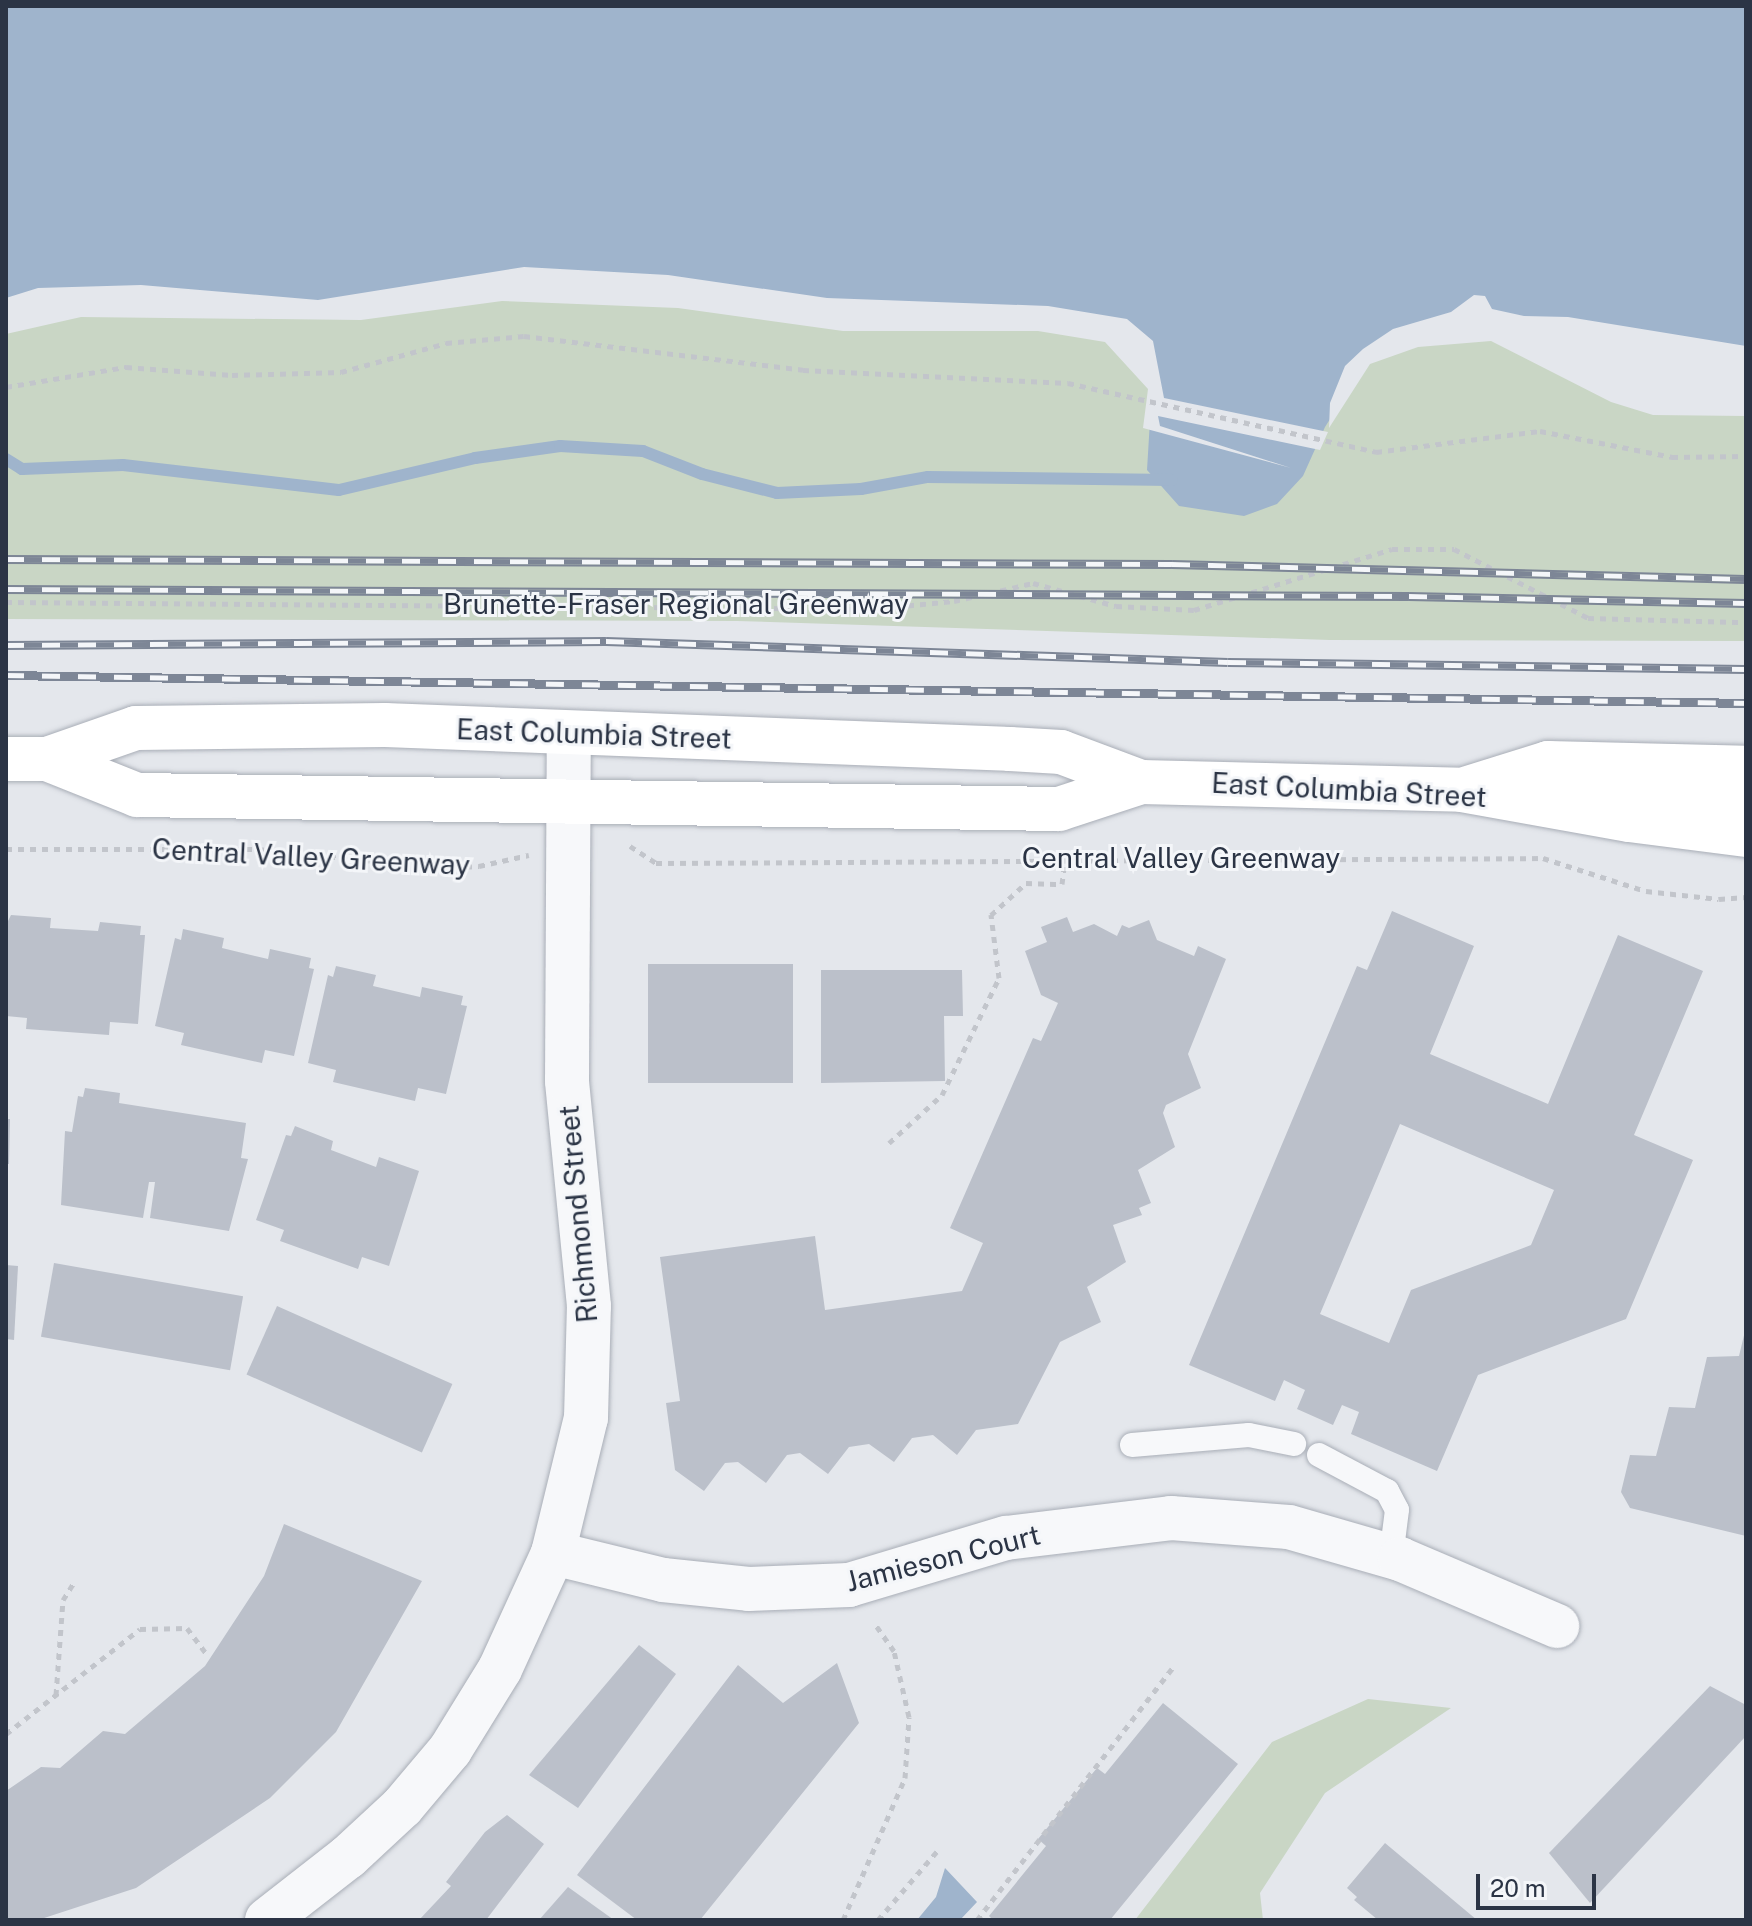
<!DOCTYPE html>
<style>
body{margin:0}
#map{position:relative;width:1752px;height:1926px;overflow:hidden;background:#e4e7ec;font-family:"Public Sans",sans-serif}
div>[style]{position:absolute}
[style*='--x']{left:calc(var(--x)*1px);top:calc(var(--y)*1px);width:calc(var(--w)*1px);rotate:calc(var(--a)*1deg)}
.green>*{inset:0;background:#c9d6c5}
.water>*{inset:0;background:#9fb4cc}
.pier>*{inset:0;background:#e4e7ec}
.stream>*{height:12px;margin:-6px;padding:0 6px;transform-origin:6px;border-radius:6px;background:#9fb4cc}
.building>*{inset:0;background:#bbc0ca;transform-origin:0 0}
.path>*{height:5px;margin-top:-2.5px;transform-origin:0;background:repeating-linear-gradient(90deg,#c2c5cb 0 6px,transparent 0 12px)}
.roads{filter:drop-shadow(0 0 2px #a9aeb7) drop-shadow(0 0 2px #a9aeb7)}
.service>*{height:24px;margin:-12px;padding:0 12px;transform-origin:12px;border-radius:12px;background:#f7f8fa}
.minor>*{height:44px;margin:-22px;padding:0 22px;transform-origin:22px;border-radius:22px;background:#f7f8fa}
.tertiary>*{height:44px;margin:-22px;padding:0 22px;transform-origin:22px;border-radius:22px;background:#f7f8fa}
.secondary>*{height:44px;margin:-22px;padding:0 22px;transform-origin:22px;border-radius:22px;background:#fff}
.primary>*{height:44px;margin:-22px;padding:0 22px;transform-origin:22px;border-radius:22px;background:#fff}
.rail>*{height:9px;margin-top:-4.5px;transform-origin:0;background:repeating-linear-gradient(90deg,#f4f6f9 0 18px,#7d8696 0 36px);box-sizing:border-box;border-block:2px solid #7d8696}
span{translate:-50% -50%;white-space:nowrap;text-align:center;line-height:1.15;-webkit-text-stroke:6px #f4f6f9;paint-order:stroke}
.street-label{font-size:28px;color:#2b3445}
.frame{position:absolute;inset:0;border:8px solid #2b3445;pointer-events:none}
.scale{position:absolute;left:1476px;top:1874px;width:120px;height:36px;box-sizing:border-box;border:4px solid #2b3445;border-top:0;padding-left:10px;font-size:24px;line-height:28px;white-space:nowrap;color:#2b3445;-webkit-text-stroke:6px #f4f6f9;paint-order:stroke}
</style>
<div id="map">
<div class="green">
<i style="clip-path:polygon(502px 297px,1038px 327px,1107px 339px,1291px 468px,1367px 361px,1417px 343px,1491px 337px,1746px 412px,1746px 641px,1330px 640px,737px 621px,6px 619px,6px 330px,81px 313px)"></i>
<i style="clip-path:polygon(1368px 1699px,1451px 1708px,1325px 1793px,1260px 1893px,1263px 1920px,1135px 1920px,1272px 1742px)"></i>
</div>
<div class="water">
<i style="clip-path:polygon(6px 6px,1746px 6px,1746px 412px,1491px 337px,1417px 343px,1367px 361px,1325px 427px,1303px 476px,1277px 504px,1244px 516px,1179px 506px,1147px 470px,1152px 387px,1107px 339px,1038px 327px,502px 297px,81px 313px,6px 330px)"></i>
<i style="clip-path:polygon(945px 1868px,977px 1902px,960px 1920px,917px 1920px,936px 1897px)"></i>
</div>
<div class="pier">
<i style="clip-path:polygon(524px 267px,668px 275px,827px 298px,1048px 306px,1127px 319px,1153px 341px,1164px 398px,1328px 432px,1320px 450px,1158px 416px,1160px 426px,1291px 468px,1143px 428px,1148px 389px,1105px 342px,1038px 331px,843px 331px,678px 308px,502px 301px,361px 320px,81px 317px,6px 334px,6px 298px,38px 288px,141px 285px,318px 300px)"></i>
<i style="clip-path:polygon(1474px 295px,1485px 296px,1492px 309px,1524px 316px,1568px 317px,1746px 346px,1746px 416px,1653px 415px,1611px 402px,1491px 341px,1418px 347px,1370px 364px,1329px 428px,1330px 403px,1345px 366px,1363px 349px,1393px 329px,1451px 312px)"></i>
</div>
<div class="stream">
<i style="--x:6;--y:459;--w:19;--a:32"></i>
<i style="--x:22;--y:469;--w:101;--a:-2.3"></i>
<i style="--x:123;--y:465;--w:217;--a:6.6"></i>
<i style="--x:339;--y:490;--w:140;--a:-13.2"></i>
<i style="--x:475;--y:458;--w:86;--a:-8"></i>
<i style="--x:560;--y:446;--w:83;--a:3.4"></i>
<i style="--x:643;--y:451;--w:63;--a:21.3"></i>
<i style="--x:702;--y:474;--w:77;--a:14.2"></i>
<i style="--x:777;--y:493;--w:84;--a:-2.7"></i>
<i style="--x:861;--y:489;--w:68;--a:-10.2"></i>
<i style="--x:928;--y:477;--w:244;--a:0.7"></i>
</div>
<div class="building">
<i style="clip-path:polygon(evenodd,1392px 911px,1474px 946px,1430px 1054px,1548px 1104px,1618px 935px,1703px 971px,1634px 1135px,1693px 1160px,1626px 1319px,1478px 1375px,1437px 1471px,1351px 1434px,1359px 1412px,1342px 1405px,1333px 1425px,1297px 1409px,1305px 1390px,1284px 1380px,1275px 1401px,1189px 1365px,1357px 966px,1367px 970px,1392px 911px,1400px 1124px,1554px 1190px,1531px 1245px,1411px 1290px,1389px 1343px,1320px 1314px,1400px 1124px)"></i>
<i style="clip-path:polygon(11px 915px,51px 918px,50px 928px,98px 931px,100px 922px,141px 926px,140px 935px,145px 935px,138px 1024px,110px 1022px,109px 1035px,26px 1029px,27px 1018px,6px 1016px,6px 925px)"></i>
<i style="clip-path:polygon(1067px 917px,1073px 932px,1094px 924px,1117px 936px,1122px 925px,1129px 928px,1149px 920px,1157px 940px,1194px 956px,1198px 946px,1226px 959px,1188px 1054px,1201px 1088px,1166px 1105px,1163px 1113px,1175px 1147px,1138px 1170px,1151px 1203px,1139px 1208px,1142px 1215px,1113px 1225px,1126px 1262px,1087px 1287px,1101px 1322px,1060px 1342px,1018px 1424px,976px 1430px,957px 1455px,933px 1435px,912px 1438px,894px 1462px,869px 1444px,849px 1447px,828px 1474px,800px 1453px,787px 1455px,766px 1483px,738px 1462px,725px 1463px,704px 1491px,675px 1470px,666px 1403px,680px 1401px,660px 1257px,815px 1236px,825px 1310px,962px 1291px,983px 1243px,950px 1228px,1033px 1038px,1041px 1041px,1058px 1003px,1041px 995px,1025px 951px,1047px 942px,1041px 927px)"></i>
<i style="clip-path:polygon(183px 929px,224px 938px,222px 948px,268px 959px,270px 949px,311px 958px,309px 968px,314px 969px,294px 1056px,265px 1050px,262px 1063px,181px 1045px,184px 1033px,155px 1026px,175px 938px,181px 940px)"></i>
<i style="left:648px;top:964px;width:145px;height:119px"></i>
<i style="clip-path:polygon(336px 966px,376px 975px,373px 986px,420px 997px,422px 987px,463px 996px,461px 1005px,467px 1006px,446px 1094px,418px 1088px,415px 1101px,333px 1082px,336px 1070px,308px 1063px,328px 975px,333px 977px)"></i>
<i style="clip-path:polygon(821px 970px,962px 970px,963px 1016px,944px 1016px,945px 1081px,821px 1083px)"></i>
<i style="clip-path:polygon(85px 1088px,120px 1093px,119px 1103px,246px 1123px,241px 1158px,248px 1159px,229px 1231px,150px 1218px,155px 1182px,149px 1182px,143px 1218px,61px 1205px,65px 1131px,72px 1132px,78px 1096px,83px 1097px)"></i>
<i style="clip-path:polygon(6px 1119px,10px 1119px,9px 1164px,6px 1164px)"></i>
<i style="clip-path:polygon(295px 1126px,333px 1141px,331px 1150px,376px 1167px,379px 1157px,419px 1171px,389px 1266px,362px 1257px,358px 1269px,280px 1241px,284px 1230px,256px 1220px,286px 1135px,291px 1136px)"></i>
<i style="left:54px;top:1263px;width:192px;height:75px;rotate:10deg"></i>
<i style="clip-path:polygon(6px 1265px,18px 1266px,14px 1340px,6px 1339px)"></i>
<i style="left:277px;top:1306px;width:192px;height:75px;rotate:24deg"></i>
<i style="clip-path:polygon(1746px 1327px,1746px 1536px,1630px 1508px,1621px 1492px,1630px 1455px,1656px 1456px,1669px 1407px,1695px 1408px,1707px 1357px,1739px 1356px)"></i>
<i style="clip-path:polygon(284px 1524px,422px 1581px,336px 1732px,270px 1798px,136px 1888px,38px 1920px,6px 1920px,6px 1791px,41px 1767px,60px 1768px,103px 1731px,125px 1734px,205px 1666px,264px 1576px)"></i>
<i style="clip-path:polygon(639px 1645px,676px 1674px,578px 1808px,529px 1775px)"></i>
<i style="clip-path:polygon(837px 1663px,859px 1723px,700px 1920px,637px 1920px,577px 1875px,738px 1665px,783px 1703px)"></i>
<i style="clip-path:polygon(1710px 1686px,1746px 1705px,1746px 1736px,1590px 1903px,1549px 1853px)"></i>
<i style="clip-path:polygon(1163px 1703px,1238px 1764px,1110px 1920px,993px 1920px,989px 1916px,1046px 1846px,1038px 1839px,1097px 1768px,1105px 1774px)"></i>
<i style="clip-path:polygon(507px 1815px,544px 1844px,486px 1920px,419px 1920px,451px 1886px,446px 1882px,485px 1832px)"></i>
<i style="clip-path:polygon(1385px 1843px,1477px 1920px,1378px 1920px,1354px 1900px,1357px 1897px,1347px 1888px)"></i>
<i style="clip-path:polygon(568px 1887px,614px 1920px,539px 1920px)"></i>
</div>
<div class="path">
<i style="--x:6;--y:387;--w:122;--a:-9.5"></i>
<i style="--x:126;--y:367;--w:106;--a:4.3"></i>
<i style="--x:232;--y:375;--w:109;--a:-1.6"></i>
<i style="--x:341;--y:372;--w:109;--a:-15.4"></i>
<i style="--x:446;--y:343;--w:78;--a:-5.1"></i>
<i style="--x:524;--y:336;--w:281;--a:6.9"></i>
<i style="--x:803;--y:370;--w:265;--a:2.8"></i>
<i style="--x:1068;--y:383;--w:316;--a:12.6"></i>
<i style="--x:1376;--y:452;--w:165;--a:-7.3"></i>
<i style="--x:1540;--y:431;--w:135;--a:11.1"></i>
<i style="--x:1672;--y:457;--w:74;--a:-0.8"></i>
<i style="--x:6;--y:602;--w:866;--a:0.46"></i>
<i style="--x:872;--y:609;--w:82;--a:-5.6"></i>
<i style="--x:954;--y:601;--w:81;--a:-12.8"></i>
<i style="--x:1033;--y:583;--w:86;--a:15.5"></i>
<i style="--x:1116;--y:606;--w:78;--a:2.9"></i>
<i style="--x:1194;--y:610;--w:207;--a:-17.1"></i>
<i style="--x:1392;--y:549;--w:62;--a:0"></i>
<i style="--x:1454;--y:549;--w:151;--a:27.2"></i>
<i style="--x:1588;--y:618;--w:158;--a:1.5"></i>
<i style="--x:630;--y:846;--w:31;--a:33"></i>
<i style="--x:656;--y:863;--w:887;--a:-0.32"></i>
<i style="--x:1543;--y:858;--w:108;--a:17.8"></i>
<i style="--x:1646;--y:891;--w:73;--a:6.3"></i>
<i style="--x:1719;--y:899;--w:27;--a:-4"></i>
<i style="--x:6;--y:849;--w:252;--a:0"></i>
<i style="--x:258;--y:849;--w:185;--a:5.9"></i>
<i style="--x:442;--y:868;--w:37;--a:-3"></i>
<i style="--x:479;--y:866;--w:51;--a:-12.4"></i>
<i style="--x:889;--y:1143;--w:72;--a:-42.2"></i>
<i style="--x:942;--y:1095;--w:130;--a:-64"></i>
<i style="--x:999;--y:978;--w:64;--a:-97.2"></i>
<i style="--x:991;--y:915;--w:47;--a:-42.4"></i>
<i style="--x:1026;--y:883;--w:36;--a:2"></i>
<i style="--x:1062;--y:884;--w:26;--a:-83"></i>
<i style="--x:56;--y:1695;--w:95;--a:-85.8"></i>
<i style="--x:63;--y:1600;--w:22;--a:-58"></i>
<i style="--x:6;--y:1734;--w:170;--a:-38.1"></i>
<i style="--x:140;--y:1629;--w:47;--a:-1.2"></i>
<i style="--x:187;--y:1628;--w:31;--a:53"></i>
<i style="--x:843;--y:1920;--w:155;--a:-66.4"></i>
<i style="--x:905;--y:1778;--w:61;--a:-86.2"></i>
<i style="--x:909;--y:1717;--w:68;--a:-102.8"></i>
<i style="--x:894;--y:1651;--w:35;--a:-125"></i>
<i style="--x:878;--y:1920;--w:95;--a:-49.3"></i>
<i style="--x:977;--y:1920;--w:320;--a:-52.2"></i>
</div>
<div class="roads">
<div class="service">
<i style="--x:1132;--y:1445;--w:117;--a:-4.9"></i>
<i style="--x:1249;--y:1435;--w:46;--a:11.3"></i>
<i style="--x:1319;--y:1455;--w:77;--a:27.9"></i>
<i style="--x:1387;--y:1491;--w:21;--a:62"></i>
<i style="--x:1397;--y:1510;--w:47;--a:97.3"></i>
</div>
<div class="minor">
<i style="--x:553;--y:1553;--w:113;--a:13.8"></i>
<i style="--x:663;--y:1580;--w:86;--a:6"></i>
<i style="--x:749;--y:1589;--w:100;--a:-2.3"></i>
<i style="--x:849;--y:1585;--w:164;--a:-16.7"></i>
<i style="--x:1006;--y:1538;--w:166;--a:-6.9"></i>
<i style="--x:1171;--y:1518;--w:118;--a:4.4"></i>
<i style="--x:1289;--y:1527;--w:116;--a:16.1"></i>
<i style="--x:1400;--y:1559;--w:171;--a:23.1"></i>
</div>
<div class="tertiary">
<i style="--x:267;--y:1920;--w:103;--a:-37.9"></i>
<i style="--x:348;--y:1857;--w:74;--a:-42.8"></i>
<i style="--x:402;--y:1807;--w:75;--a:-49.9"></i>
<i style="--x:450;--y:1750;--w:95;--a:-58.3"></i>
<i style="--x:500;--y:1669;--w:128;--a:-65.4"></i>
<i style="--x:553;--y:1553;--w:139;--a:-76.3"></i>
<i style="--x:586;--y:1418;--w:112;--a:-88.5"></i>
<i style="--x:589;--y:1306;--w:226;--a:-95.6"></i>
<i style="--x:567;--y:1081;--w:347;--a:-89.7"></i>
</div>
<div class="secondary">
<i style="--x:1552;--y:803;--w:108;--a:-5.3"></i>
<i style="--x:1660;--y:793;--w:86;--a:6"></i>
</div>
<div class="primary">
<i style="--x:6;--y:759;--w:41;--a:0"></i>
<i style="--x:47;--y:759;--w:94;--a:-19.2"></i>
<i style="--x:136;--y:728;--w:249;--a:-0.7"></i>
<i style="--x:385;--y:725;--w:625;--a:2.2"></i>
<i style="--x:1010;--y:749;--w:51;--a:3.4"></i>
<i style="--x:1061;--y:752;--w:85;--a:20.6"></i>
<i style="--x:1141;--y:782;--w:321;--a:1.4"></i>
<i style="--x:1462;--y:790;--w:170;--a:10.2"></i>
<i style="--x:1629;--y:820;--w:118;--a:7.3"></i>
<i style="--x:47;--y:759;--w:97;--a:21.8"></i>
<i style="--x:137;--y:795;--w:922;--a:0.87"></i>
<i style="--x:1059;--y:809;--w:86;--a:-18.2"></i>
<i style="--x:1468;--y:788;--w:84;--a:-17.4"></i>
<i style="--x:1548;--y:763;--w:198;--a:1.4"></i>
</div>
</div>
<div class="rail">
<i style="--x:6;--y:559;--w:1166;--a:0.25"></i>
<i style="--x:1172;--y:564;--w:574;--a:1.5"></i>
<i style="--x:6;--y:589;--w:1403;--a:0.29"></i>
<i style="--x:1409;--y:596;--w:337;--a:1.2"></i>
<i style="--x:6;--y:645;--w:600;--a:-0.38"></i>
<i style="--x:606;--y:641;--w:622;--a:1.93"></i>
<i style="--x:1228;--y:662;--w:518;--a:0.77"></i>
<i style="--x:6;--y:675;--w:1740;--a:0.92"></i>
</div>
<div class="street-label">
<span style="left:676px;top:604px">Brunette-Fraser Regional Greenway</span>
<span style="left:594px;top:734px;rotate:2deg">East Columbia Street</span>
<span style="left:1349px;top:790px;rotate:3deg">East Columbia Street</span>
<span style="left:311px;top:857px;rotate:3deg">Central Valley Greenway</span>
<span style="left:1181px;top:858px">Central Valley Greenway</span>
<span style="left:578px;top:1214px;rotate:-95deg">Richmond Street</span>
<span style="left:943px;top:1558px;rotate:-14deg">Jamieson Court</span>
</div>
<div class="frame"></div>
<div class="scale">20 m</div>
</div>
